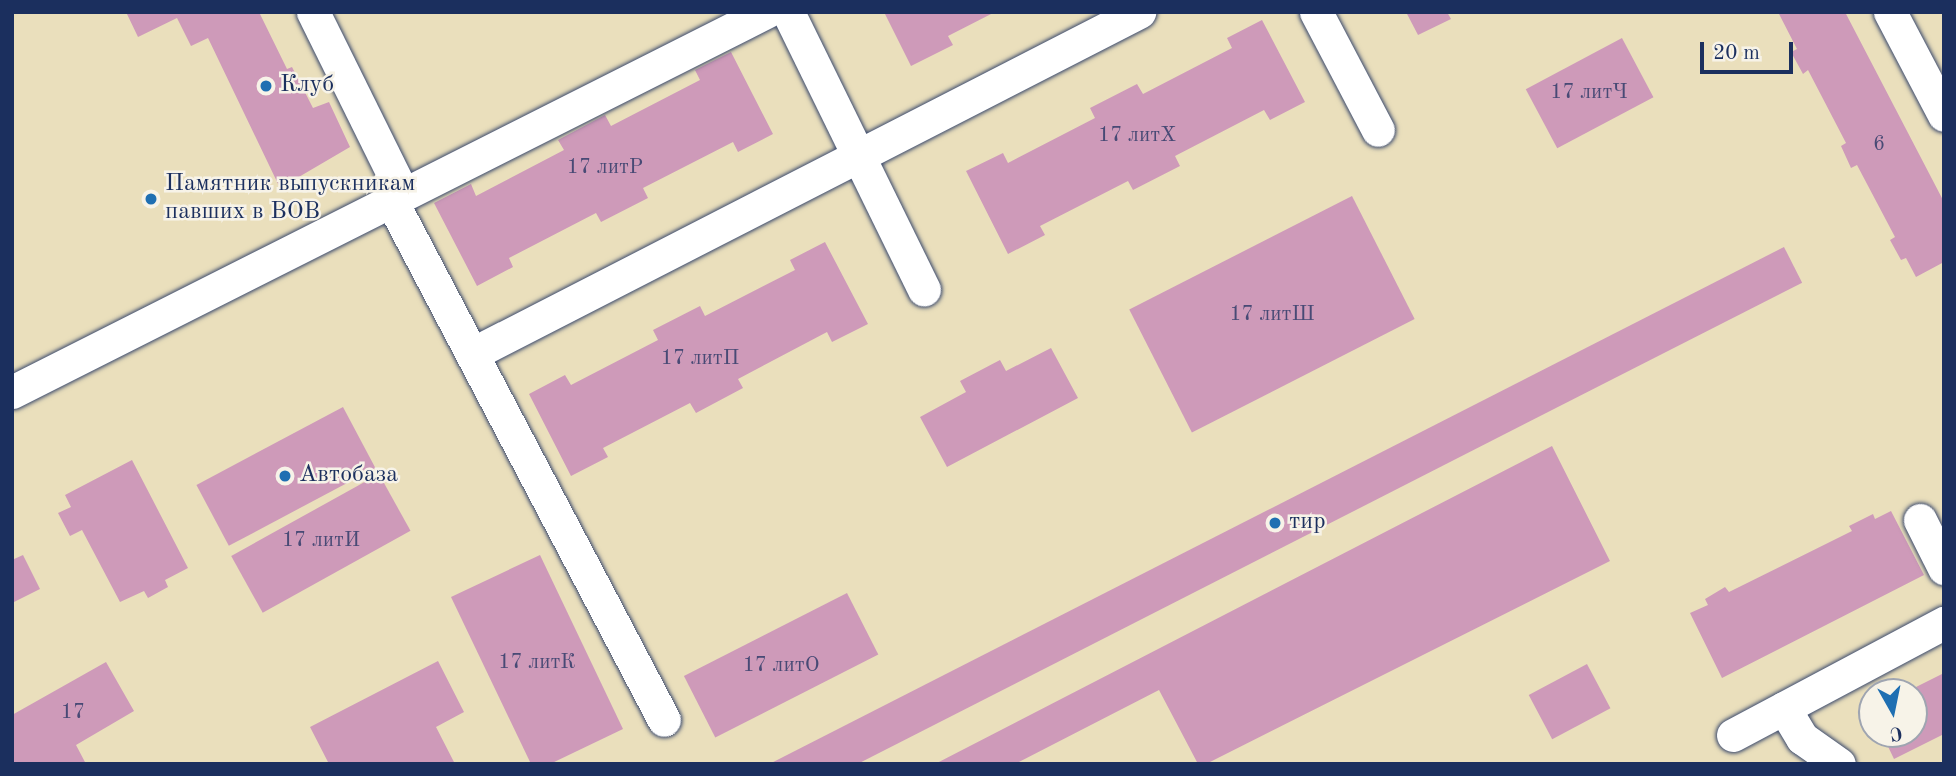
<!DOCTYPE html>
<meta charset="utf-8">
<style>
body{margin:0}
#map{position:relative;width:1956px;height:776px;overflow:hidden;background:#eadfbc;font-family:"Old Standard TT",serif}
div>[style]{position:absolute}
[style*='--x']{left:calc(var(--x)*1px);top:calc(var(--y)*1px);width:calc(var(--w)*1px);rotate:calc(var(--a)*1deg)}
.building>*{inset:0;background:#ce9ab9;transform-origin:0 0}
.roads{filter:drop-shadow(0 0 2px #3a496c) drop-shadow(0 0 2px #3a496c)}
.minor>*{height:33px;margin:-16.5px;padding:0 16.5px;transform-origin:16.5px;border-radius:16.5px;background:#fff}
.dots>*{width:19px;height:19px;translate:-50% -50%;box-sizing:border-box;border:4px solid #f7f3e8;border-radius:50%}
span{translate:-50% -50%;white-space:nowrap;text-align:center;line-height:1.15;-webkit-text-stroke:5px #f7f3e8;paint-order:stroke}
.number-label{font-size:21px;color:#484a75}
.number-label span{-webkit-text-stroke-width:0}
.poi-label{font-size:24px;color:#1b2f5e}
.left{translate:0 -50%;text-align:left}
.frame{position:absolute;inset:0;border:14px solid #1b2f5e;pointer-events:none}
.north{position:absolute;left:1858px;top:678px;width:70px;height:70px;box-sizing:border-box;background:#f7f3e8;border:2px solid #9fa5b1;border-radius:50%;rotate:171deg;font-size:19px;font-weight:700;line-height:28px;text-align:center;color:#1b2f5e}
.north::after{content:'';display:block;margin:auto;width:24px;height:32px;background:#1f6fb2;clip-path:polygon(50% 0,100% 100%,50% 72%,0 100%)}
.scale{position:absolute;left:1700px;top:42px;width:93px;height:32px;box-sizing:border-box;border:4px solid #1b2f5e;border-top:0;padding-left:9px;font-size:21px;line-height:24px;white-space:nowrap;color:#1b2f5e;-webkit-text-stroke:5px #f7f3e8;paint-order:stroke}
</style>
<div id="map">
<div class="building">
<i style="clip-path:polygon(126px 12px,259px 12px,287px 69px,292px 67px,313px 108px,329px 102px,350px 147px,280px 188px,208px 38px,191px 46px,177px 18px,138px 37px)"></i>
<i style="clip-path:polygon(884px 12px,995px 12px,948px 36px,953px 45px,911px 66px)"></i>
<i style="clip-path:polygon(1406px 12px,1447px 12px,1451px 19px,1418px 35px)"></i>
<i style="clip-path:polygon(1778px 12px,1845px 12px,1944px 202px,1944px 262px,1916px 277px,1906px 258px,1901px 260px,1890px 240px,1895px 237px,1857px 165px,1851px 168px,1841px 146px,1846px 143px,1808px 70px,1803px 74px,1791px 52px,1797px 49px)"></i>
<i style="clip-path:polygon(1262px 20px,1305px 102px,1270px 120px,1264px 110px,1175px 156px,1180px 166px,1133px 190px,1128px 181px,1040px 226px,1045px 235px,1008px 254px,966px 171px,1003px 153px,1008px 163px,1095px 118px,1090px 108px,1137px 84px,1143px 94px,1232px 48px,1227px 38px)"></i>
<i style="left:1622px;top:38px;width:67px;height:109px;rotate:62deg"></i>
<i style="clip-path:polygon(731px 52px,773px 134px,738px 152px,733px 142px,643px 188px,648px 198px,601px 222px,596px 213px,509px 258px,513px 267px,477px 286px,434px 203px,471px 184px,476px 196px,564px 150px,558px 140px,605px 115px,611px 126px,700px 80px,695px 70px)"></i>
<i style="left:1352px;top:196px;width:138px;height:250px;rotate:63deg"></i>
<i style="clip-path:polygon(825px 242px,868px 324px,832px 342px,827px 332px,738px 379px,743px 388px,696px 413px,690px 403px,603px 448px,608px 457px,571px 476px,529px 394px,565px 375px,571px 385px,658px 340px,653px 330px,700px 306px,705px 316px,795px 270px,790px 260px)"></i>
<i style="left:1784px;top:247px;width:40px;height:1159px;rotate:63deg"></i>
<i style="clip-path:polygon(1051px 348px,1078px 398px,947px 467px,920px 417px,966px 392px,960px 381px,1000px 360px,1006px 371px)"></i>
<i style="left:343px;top:407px;width:69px;height:166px;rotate:62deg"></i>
<i style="clip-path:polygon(1552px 446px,1610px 561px,1206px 764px,1198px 764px,1159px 690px,1015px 764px,935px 764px)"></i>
<i style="clip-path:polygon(132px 460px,188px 568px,165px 580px,168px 587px,148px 598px,144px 591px,120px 602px,82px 530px,70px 536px,58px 513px,71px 507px,65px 495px)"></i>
<i style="left:379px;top:474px;width:65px;height:169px;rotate:61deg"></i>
<i style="clip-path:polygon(1891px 511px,1924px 575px,1722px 678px,1690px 613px,1708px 605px,1705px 599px,1725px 587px,1729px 592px,1852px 531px,1849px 526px,1873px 514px,1875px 519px)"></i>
<i style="clip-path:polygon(23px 555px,40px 589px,12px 603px,12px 560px)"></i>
<i style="clip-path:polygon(540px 555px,623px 729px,550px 764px,531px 764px,451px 597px)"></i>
<i style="left:847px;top:593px;width:69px;height:183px;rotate:63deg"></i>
<i style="clip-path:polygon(438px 661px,464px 712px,436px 727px,455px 764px,329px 764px,310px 727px)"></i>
<i style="clip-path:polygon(106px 662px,134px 711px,76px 745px,86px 764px,12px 764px,12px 715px)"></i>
<i style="left:1587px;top:664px;width:50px;height:66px;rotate:62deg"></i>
<i style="clip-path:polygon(1944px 673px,1944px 734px,1894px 759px,1882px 734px,1914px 734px,1914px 692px,1906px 692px)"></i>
</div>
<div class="roads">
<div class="minor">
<i style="--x:313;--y:12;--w:203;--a:63.7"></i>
<i style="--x:788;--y:12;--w:309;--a:63.9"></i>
<i style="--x:1316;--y:12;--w:133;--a:62.3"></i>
<i style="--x:1890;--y:12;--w:116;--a:62.3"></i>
<i style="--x:391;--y:200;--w:587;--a:62.3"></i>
<i style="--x:472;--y:354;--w:750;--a:-27.15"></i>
<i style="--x:12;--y:392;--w:844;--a:-26.75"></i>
<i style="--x:1920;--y:520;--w:54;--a:63.4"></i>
<i style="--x:1784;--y:708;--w:35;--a:59"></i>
<i style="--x:1802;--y:738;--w:45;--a:35.1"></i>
<i style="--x:1733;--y:735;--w:239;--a:-28"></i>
</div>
</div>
<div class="dots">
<i style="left:266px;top:86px;background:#1f6fb2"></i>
<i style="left:151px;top:199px;background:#1f6fb2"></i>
<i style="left:285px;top:476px;background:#1f6fb2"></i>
<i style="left:1275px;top:523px;background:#1f6fb2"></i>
</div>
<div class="number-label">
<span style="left:1589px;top:93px">17 литЧ</span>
<span style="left:1137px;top:136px">17 литХ</span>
<span style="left:1879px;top:145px">6</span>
<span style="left:605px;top:168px">17 литР</span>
<span style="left:1272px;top:315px">17 литШ</span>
<span style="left:700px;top:359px">17 литП</span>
<span style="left:321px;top:541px">17 литИ</span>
<span style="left:537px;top:663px">17 литК</span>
<span style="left:781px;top:666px">17 литО</span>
<span style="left:73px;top:713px">17</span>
</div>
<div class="poi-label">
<span class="left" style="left:280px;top:86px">Клуб</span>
<span class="left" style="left:165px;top:199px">Памятник выпускникам<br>павших в ВОВ</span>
<span class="left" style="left:299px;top:476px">Автобаза</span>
<span class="left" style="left:1289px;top:523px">тир</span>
</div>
<div class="frame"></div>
<div class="north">С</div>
<div class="scale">20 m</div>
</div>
